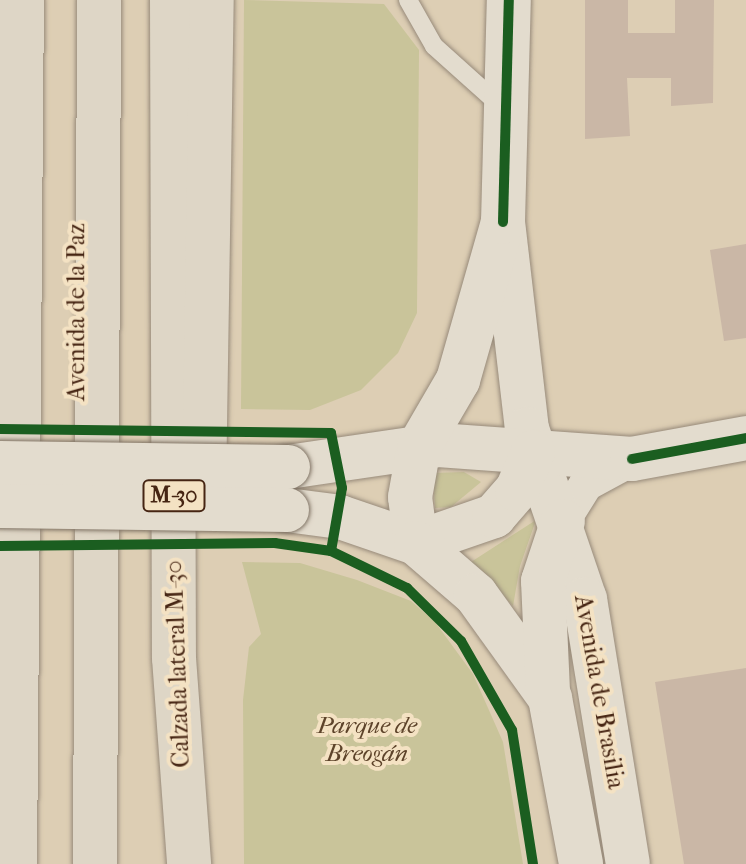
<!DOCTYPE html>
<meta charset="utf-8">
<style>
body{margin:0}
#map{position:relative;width:746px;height:864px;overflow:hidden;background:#ddceb4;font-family:"IM FELL French Canon",serif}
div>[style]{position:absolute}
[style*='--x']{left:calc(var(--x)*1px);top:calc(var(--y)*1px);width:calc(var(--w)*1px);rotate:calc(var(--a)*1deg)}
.green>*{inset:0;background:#c9c49a}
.building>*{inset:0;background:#cab7a6}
.roads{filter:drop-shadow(0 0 2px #978a7a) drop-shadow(0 0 2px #978a7a)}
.lane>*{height:18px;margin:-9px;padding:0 9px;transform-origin:9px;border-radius:9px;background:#e3dcce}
.street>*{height:34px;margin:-17px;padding:0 17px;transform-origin:17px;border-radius:17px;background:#e3dcce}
.secondary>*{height:44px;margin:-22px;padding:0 22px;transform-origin:22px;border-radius:22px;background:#e3dcce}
.highway>*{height:44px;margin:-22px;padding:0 22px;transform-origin:22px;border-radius:22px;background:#ded6c6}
.bridges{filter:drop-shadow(0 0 2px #817465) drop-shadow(0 0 2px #817465)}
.secondary-bridge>*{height:44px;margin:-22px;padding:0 22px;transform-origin:22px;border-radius:22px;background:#e3dcce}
.cycleway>*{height:10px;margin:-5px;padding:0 5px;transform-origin:5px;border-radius:5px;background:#1b5e20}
span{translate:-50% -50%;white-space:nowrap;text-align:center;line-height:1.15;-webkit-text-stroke:8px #f4e2c3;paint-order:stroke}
.shield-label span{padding:2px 6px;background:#f4e2c3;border:2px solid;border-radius:6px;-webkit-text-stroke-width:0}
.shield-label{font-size:22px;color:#462513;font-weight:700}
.street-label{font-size:24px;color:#462513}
.park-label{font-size:24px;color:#5d432a;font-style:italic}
</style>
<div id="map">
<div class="green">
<i style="clip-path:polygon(244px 0,384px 4px,419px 50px,417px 313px,398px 353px,361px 390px,310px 410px,241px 409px)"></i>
<i style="clip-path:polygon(464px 472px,481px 482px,451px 507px,435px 508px,433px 473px)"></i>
<i style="clip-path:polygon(536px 520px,520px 566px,513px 606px,471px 562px)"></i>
<i style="clip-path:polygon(242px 562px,300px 563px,357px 580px,411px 601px,435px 622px,473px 674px,503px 742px,523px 864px,244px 864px,243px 700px,249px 647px,261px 634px)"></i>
</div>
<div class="building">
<i style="clip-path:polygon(585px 0,628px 0,628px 33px,675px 33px,675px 0,714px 0,713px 103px,671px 106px,671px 78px,627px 78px,630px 136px,585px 139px)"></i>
<i style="clip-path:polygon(746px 244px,746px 338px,724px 341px,710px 250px)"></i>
<i style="clip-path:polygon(746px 668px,746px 864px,684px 864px,655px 682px)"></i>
</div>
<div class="roads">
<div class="lane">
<i style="--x:408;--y:0;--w:53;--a:60.5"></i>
<i style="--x:434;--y:46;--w:93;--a:41.9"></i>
</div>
<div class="street">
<i style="--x:563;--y:521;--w:44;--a:-58.1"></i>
<i style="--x:586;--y:484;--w:52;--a:-28.5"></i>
</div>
<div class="secondary">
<i style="--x:503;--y:222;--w:208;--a:83.4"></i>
<i style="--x:527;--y:429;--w:180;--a:71.2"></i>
<i style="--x:585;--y:599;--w:268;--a:80.8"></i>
<i style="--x:288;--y:467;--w:152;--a:-8.3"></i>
<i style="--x:438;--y:445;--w:195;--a:4.1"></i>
<i style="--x:632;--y:459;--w:116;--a:-10.4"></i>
<i style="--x:287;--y:510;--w:53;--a:7.5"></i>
<i style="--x:340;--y:517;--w:80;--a:18.9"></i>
<i style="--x:416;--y:543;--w:83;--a:-19.1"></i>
<i style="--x:494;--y:516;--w:35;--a:-49"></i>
<i style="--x:517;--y:490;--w:41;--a:-67.2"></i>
<i style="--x:416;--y:543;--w:46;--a:-97.4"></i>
<i style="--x:410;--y:497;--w:51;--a:-79.8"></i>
<i style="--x:419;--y:447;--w:78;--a:-59.8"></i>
<i style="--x:458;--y:380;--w:164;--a:-74.1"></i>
<i style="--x:503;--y:222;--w:222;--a:-88.5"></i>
<i style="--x:416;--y:543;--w:79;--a:40.9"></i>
<i style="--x:476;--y:595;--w:127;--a:54.3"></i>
<i style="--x:550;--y:698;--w:169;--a:79.4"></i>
<i style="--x:548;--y:691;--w:110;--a:-92.6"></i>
<i style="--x:543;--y:581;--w:63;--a:-71.6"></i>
</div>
<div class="highway">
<i style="--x:172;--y:0;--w:658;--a:89.83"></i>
<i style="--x:174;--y:658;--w:207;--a:85.8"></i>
<i style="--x:204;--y:490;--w:490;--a:-89.1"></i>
<i style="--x:15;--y:864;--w:864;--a:-89.54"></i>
<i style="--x:95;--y:864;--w:864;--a:-89.73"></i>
</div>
</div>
<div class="bridges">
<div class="secondary-bridge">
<i style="--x:0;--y:463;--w:288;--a:0.8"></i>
<i style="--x:0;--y:506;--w:287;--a:0.8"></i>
</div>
</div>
<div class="cycleway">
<i style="--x:503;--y:222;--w:222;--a:-88.5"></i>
<i style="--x:0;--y:429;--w:331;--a:0.7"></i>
<i style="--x:331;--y:433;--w:56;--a:78.7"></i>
<i style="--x:342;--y:488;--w:64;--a:99.9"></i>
<i style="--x:331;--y:551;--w:57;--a:-171.9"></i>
<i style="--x:275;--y:543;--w:275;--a:179.4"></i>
<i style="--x:632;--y:459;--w:116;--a:-10.4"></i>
<i style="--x:331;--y:551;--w:85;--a:26"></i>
<i style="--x:407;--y:588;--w:76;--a:44.5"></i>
<i style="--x:461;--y:641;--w:103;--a:60.2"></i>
<i style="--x:512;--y:730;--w:136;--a:81.1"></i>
</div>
<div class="shield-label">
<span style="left:174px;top:496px">M-30</span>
</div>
<div class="street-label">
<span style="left:77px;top:312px;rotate:-90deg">Avenida de la Paz</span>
<span style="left:178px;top:664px;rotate:-92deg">Calzada lateral M-30</span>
<span style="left:599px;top:692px;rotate:80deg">Avenida de Brasilia</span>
</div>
<div class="park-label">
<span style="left:367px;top:740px">Parque de<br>Breogán</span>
</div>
</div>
